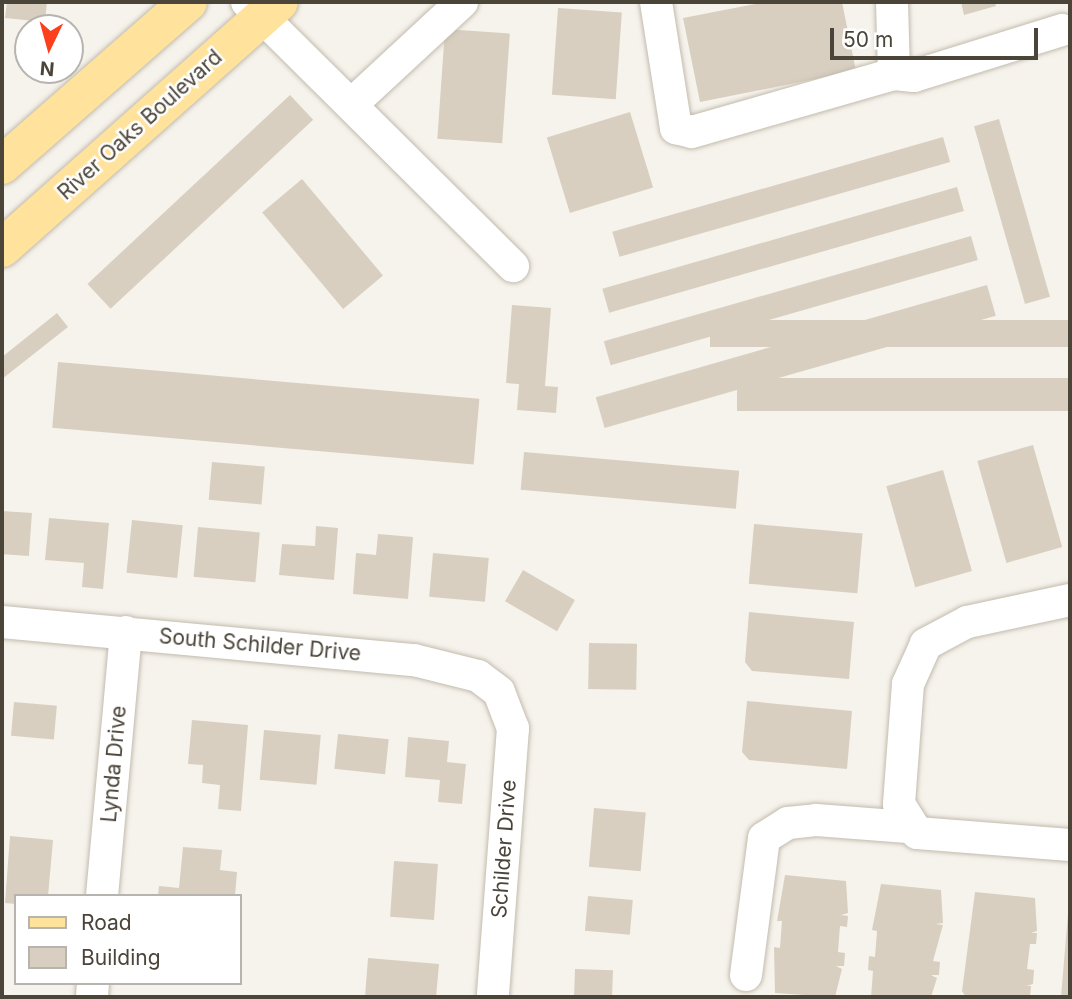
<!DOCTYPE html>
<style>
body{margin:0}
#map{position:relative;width:1072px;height:999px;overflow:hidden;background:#f6f3ec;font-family:Inter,sans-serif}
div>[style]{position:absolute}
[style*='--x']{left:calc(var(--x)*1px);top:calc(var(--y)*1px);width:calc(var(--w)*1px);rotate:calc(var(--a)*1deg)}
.building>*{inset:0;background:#d8cfc1;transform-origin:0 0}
.roads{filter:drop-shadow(0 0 2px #c2bbae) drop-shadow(0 0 2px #c2bbae)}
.minor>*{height:32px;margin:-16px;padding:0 16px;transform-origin:16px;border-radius:16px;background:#fff}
.major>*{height:38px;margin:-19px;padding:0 19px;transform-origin:19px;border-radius:19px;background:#ffe39c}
span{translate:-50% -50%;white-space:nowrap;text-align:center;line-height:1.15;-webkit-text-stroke:5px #fff;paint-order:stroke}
.street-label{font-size:21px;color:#4b4439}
.frame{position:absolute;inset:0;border:4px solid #4b4439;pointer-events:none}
.legend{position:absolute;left:14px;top:894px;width:228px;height:91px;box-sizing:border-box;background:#fff;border:2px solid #b7b4b0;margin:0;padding:9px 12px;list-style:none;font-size:21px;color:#4b4439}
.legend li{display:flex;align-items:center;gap:14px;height:35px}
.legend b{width:35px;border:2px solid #b7b4b0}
.north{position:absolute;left:14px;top:14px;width:70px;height:70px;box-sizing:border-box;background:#fff;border:2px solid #b7b4b0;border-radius:50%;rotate:185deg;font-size:19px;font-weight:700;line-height:28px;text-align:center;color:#4b4439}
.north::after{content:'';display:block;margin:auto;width:24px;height:32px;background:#fc3f1d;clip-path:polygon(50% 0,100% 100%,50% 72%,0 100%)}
.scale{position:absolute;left:830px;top:28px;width:208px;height:32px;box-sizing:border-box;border:4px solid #4b4439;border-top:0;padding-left:9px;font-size:21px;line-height:24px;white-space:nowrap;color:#4b4439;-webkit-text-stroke:5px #fff;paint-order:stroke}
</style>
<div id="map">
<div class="building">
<i style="clip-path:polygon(7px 2px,47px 2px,45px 22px,5px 18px)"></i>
<i style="clip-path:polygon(765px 2px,842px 2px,856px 71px,700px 102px,683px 18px)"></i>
<i style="clip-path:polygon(961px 2px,995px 2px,996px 6px,964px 15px)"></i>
<i style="left:558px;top:8px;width:64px;height:87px;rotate:4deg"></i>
<i style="left:445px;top:29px;width:65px;height:110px;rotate:4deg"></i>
<i style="left:290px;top:95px;width:34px;height:277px;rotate:47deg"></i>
<i style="left:630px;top:112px;width:79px;height:87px;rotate:73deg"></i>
<i style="left:999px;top:119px;width:185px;height:26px;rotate:74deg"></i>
<i style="left:943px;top:137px;width:26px;height:344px;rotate:74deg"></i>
<i style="left:302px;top:179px;width:126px;height:52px;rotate:50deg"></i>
<i style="left:957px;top:187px;width:25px;height:369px;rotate:74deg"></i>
<i style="left:971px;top:236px;width:25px;height:382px;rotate:74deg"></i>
<i style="left:987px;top:285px;width:32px;height:407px;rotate:74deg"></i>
<i style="clip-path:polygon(512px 305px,551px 308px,545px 386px,558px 387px,556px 413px,517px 410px,519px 384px,506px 383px)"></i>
<i style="clip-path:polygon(57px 313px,68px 327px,2px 379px,2px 357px)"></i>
<i style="left:1070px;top:320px;width:27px;height:360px;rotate:90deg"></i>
<i style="left:58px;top:362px;width:423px;height:66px;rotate:5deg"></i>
<i style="left:1070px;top:378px;width:33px;height:333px;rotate:90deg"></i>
<i style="left:1033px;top:445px;width:106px;height:58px;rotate:74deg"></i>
<i style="left:524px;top:452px;width:216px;height:38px;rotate:5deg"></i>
<i style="left:212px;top:462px;width:53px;height:38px;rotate:5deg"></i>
<i style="left:943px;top:470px;width:105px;height:59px;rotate:74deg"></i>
<i style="left:2px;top:511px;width:30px;height:43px;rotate:4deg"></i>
<i style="clip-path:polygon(49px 518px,109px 523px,103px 589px,82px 587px,84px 563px,45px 560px)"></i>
<i style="left:132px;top:520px;width:51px;height:53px;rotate:6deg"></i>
<i style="left:754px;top:524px;width:109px;height:60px;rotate:5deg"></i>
<i style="clip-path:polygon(316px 526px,338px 528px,334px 580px,279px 575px,282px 544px,315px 546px)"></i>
<i style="left:198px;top:527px;width:62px;height:50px;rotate:5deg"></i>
<i style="clip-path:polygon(378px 534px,413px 537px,408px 599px,353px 594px,356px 553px,376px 555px)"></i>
<i style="left:433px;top:553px;width:56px;height:44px;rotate:5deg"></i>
<i style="left:523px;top:570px;width:60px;height:36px;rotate:30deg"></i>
<i style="clip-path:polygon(749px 612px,854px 622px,849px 679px,752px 671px,745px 662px)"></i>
<i style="left:589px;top:643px;width:48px;height:46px;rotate:1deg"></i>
<i style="clip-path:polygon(747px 701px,852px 711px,847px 769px,749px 760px,742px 752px)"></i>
<i style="left:14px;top:702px;width:43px;height:34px;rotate:5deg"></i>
<i style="clip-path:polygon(192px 720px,248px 725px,241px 811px,218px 809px,220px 785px,202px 783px,203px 765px,188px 764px)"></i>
<i style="left:264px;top:730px;width:57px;height:50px;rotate:5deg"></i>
<i style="left:338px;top:734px;width:51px;height:35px;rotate:6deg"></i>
<i style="clip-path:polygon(408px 737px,449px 741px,447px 762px,466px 764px,462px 804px,438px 802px,440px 780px,405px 777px)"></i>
<i style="left:594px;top:808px;width:52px;height:59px;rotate:5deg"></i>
<i style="clip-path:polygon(10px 836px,53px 840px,48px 896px,16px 896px,16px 904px,5px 903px)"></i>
<i style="clip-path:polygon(183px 847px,222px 850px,220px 870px,237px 872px,235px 896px,158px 896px,159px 886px,179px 888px)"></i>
<i style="left:394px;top:861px;width:44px;height:56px;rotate:4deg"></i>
<i style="clip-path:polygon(785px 875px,846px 881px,848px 913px,841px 915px,848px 916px,847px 927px,840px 926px,838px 952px,845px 953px,844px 966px,836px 966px,842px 969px,835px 997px,775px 993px,774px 947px,780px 948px,782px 921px,777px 921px)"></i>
<i style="clip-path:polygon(881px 884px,941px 890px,943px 923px,936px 924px,943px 925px,933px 961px,940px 962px,939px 975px,931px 975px,937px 978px,931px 997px,871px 997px,873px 971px,868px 970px,869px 956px,875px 957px,877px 931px,872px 930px)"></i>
<i style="clip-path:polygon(975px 892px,1035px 898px,1037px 931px,1031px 933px,1037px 933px,1036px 944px,1030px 944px,1027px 969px,1034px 970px,1033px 984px,1026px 986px,1031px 986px,1030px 997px,966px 997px,962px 991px)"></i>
<i style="left:588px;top:896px;width:45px;height:35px;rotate:5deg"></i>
<i style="clip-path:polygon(1068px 914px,1070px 997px,1061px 997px)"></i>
<i style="clip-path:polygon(368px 958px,439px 964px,436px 997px,365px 997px)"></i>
<i style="left:575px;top:969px;width:38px;height:28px;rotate:2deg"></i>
</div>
<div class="roads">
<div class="minor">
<i style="--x:247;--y:2;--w:375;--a:44.8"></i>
<i style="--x:656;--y:2;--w:128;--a:81"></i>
<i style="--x:676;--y:128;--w:16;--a:14"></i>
<i style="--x:692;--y:132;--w:210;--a:-16"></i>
<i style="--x:892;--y:2;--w:72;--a:88.4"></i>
<i style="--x:894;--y:74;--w:20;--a:6"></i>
<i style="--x:914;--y:76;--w:155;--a:-17.3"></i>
<i style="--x:352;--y:104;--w:150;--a:-42.8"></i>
<i style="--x:1070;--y:600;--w:105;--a:167.9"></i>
<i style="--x:967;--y:622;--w:47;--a:151.8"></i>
<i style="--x:926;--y:644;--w:44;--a:114.2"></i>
<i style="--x:908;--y:684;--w:120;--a:94.3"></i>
<i style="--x:899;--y:804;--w:34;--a:58"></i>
<i style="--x:917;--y:833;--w:153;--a:4.5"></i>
<i style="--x:2;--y:622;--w:414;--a:5.3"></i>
<i style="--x:414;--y:660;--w:66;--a:14"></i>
<i style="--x:478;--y:676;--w:26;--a:37"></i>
<i style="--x:499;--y:692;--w:39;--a:69"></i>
<i style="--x:513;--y:728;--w:270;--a:94.3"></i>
<i style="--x:102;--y:896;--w:265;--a:-84.8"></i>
<i style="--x:746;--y:975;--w:138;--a:-82.5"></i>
<i style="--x:764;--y:838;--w:28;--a:-32"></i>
<i style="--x:788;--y:823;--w:28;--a:-6"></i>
<i style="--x:816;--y:820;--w:92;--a:4.4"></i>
<i style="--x:92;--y:997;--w:14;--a:-86"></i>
</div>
<div class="major">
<i style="--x:2;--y:165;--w:247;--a:-41.2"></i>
<i style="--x:2;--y:248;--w:370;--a:-41.6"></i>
</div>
</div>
<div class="street-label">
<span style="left:140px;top:125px;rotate:-42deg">River Oaks Boulevard</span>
<span style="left:260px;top:645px;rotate:5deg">South Schilder Drive</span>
<span style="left:114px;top:764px;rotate:-85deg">Lynda Drive</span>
<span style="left:504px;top:849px;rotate:-86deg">Schilder Drive</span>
</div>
<div class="frame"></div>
<ul class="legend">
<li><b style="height:9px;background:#ffe39c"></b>Road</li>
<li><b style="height:19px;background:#d8cfc1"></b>Building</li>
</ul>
<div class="north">N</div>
<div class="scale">50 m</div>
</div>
